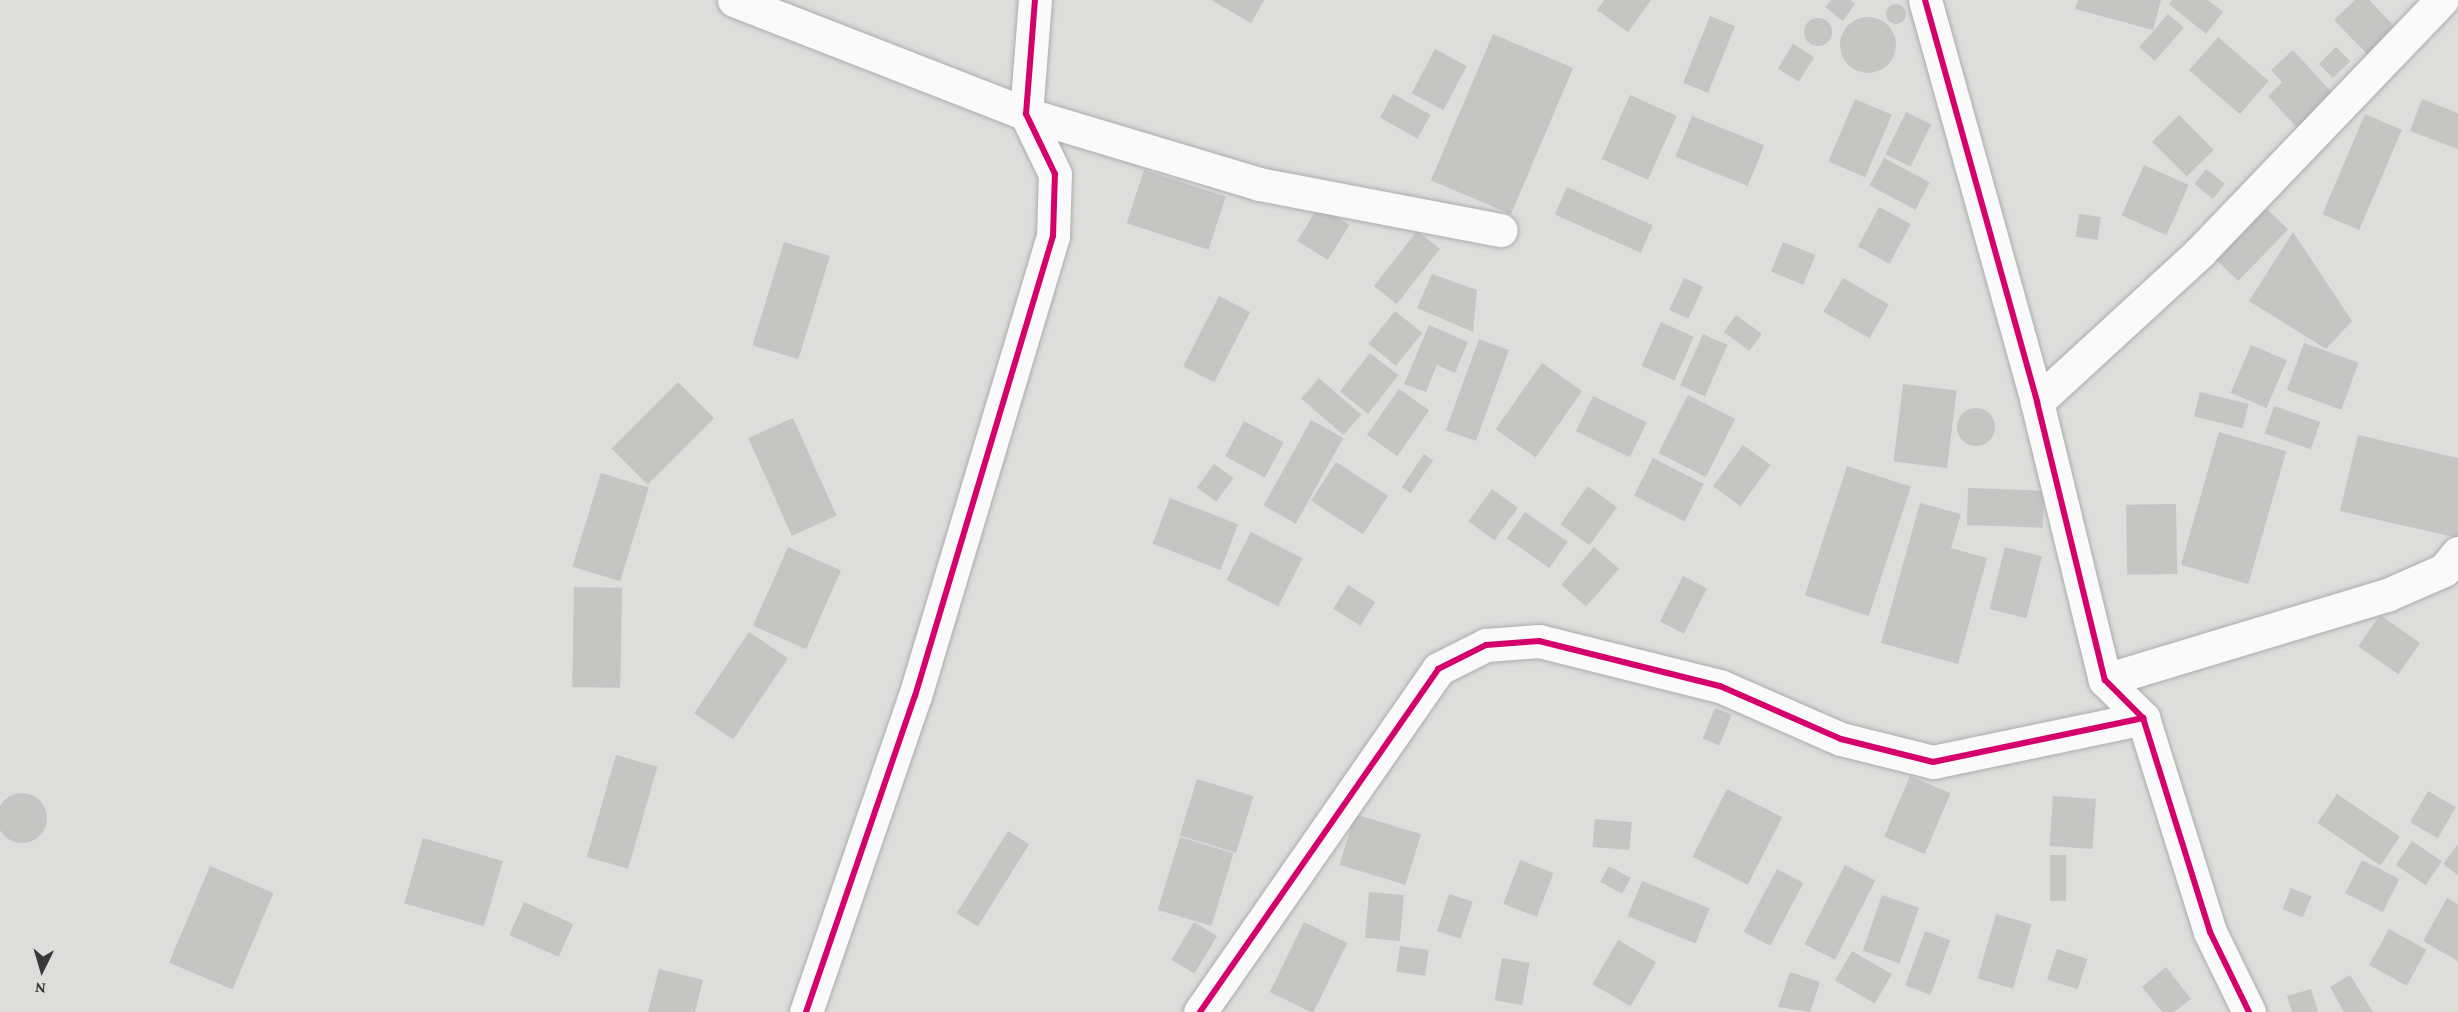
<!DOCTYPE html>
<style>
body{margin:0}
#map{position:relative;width:2458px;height:1012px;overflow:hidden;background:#dddddc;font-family:"Crimson Pro",serif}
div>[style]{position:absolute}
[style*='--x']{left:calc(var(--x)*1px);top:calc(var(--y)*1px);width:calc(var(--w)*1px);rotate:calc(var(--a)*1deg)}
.building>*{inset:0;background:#c5c5c4;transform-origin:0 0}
.round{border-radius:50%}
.roads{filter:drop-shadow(0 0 2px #acacaa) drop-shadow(0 0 2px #acacaa)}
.minor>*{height:33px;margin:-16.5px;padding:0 16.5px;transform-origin:16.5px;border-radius:16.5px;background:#fafafa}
.cycleway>*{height:6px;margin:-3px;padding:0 3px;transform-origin:3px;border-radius:3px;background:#d6006c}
span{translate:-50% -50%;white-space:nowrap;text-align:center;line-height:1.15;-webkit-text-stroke:4.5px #dededb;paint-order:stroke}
.north{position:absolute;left:12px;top:940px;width:60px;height:60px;-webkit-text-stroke:4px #dededb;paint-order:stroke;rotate:185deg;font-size:16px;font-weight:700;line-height:24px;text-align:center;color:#393938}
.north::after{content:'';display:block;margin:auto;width:21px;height:27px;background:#393938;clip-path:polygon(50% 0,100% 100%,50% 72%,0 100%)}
</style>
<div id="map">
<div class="building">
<i style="clip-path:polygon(1211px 0,1264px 0,1251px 23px)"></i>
<i style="clip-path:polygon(1604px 0,1651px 0,1628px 32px,1597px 10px)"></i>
<i style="clip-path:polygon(1831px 0,1850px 0,1855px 4px,1843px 21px,1825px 7px)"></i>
<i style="clip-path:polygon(2078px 0,2161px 0,2153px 30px,2075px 9px)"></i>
<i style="clip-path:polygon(2172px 0,2208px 0,2223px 12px,2206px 34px,2169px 4px)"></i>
<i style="clip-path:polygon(2355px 0,2369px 0,2397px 29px,2368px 55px,2334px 20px)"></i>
<i class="round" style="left:1886px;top:4px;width:20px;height:20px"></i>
<i style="left:2168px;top:14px;width:21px;height:44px;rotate:41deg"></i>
<i style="left:1710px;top:16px;width:27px;height:72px;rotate:22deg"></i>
<i class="round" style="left:1840px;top:17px;width:56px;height:56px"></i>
<i class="round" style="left:1804px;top:18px;width:28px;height:28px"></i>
<i style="left:1493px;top:34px;width:87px;height:159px;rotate:23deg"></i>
<i style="left:2218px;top:37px;width:67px;height:44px;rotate:41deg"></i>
<i style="left:1793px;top:44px;width:25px;height:29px;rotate:32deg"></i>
<i style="left:2336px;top:47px;width:20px;height:24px;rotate:45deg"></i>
<i style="left:1435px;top:49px;width:36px;height:50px;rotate:28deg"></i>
<i style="clip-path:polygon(2293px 50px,2336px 97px,2299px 130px,2268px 96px,2282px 82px,2271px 70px)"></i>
<i style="left:1393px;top:94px;width:43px;height:27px;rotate:29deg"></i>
<i style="left:1630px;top:95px;width:51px;height:70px;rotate:24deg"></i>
<i style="left:1855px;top:99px;width:40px;height:68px;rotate:23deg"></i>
<i style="clip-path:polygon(2422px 99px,2458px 113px,2458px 149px,2410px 131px)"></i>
<i style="left:1906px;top:112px;width:28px;height:47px;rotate:26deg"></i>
<i style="left:2365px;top:114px;width:40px;height:109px;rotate:23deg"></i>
<i style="left:2179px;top:115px;width:49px;height:38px;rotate:45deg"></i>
<i style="left:1692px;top:116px;width:78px;height:44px;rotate:22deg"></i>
<i style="left:1884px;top:158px;width:52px;height:31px;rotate:28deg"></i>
<i style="left:2144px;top:165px;width:49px;height:55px;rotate:24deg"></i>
<i style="left:2206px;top:169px;width:24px;height:19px;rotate:38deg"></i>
<i style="left:1144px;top:170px;width:86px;height:56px;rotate:18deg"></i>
<i style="left:1567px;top:187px;width:94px;height:30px;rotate:24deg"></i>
<i style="left:2263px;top:205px;width:35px;height:72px;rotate:44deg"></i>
<i style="left:1319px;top:206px;width:36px;height:41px;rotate:32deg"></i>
<i style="left:1879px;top:207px;width:36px;height:45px;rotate:28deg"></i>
<i style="left:2079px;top:214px;width:22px;height:23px;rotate:8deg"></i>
<i style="left:1417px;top:231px;width:29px;height:70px;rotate:38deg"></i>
<i style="clip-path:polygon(2293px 232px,2352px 321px,2326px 349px,2249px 301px)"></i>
<i style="left:784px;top:242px;width:48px;height:108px;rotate:17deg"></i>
<i style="left:1783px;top:242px;width:35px;height:32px;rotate:22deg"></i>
<i style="clip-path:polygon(1432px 274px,1477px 290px,1473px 332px,1417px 308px)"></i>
<i style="left:1684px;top:278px;width:21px;height:35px;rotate:25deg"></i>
<i style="left:1843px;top:278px;width:53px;height:39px;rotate:30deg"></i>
<i style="left:1219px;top:296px;width:35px;height:79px;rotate:27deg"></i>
<i style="left:1395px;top:311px;width:35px;height:42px;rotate:39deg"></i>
<i style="left:1736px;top:315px;width:32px;height:21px;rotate:36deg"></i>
<i style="left:1661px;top:322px;width:36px;height:48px;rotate:24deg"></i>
<i style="clip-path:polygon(1429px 325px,1468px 342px,1455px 373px,1437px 365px,1426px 392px,1404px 384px)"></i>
<i style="left:1703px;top:334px;width:27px;height:56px;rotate:24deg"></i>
<i style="left:1479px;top:339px;width:32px;height:97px;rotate:20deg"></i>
<i style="left:2304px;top:343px;width:58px;height:50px;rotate:20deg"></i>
<i style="left:2251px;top:345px;width:39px;height:52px;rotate:23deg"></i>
<i style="left:1370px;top:353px;width:36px;height:49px;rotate:38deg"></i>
<i style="left:1542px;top:363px;width:49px;height:81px;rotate:35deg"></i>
<i style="left:1319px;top:378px;width:56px;height:27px;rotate:41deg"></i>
<i style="left:678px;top:382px;width:51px;height:94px;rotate:45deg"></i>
<i style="left:1903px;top:384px;width:54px;height:78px;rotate:7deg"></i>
<i style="left:1399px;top:389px;width:37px;height:56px;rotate:35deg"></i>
<i style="left:2200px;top:392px;width:50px;height:25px;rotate:14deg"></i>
<i style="left:1688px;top:395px;width:53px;height:65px;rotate:27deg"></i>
<i style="left:1593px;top:396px;width:60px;height:39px;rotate:26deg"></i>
<i style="left:2274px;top:406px;width:49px;height:29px;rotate:19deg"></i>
<i class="round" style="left:1957px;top:408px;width:38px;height:38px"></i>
<i style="left:793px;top:418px;width:107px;height:49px;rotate:66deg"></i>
<i style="left:1311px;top:420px;width:37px;height:98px;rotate:29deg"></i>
<i style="left:1244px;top:421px;width:45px;height:40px;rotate:28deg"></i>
<i style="left:2219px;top:432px;width:70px;height:138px;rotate:16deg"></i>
<i style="clip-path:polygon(2358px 435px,2458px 458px,2458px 538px,2340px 511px)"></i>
<i style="left:1743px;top:445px;width:34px;height:51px;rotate:36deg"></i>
<i style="left:1424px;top:454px;width:11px;height:40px;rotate:34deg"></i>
<i style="left:1653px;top:458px;width:57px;height:42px;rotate:27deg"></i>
<i style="left:1336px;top:462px;width:62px;height:46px;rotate:33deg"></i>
<i style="left:1214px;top:464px;width:24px;height:29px;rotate:36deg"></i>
<i style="left:1847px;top:466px;width:67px;height:136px;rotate:18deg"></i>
<i style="left:601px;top:473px;width:50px;height:98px;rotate:17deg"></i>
<i style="left:1588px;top:486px;width:36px;height:47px;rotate:36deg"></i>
<i style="left:1968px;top:488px;width:76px;height:37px;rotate:2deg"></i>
<i style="left:1492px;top:489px;width:32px;height:40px;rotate:36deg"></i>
<i style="left:1170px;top:498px;width:73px;height:49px;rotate:21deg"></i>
<i style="clip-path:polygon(1920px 503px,1961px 514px,1951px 548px,1987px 558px,1958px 664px,1881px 643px)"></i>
<i style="left:2176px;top:504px;width:70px;height:50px;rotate:89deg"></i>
<i style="left:1525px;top:512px;width:52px;height:32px;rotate:35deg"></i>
<i style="left:1251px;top:532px;width:58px;height:54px;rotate:27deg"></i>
<i style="left:788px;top:547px;width:58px;height:86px;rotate:24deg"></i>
<i style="left:1594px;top:547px;width:33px;height:50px;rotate:41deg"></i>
<i style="left:2005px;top:547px;width:38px;height:64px;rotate:14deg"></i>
<i style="left:1683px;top:576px;width:27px;height:51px;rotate:27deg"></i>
<i style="left:1348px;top:585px;width:32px;height:28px;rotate:32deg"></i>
<i style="left:574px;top:587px;width:48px;height:100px;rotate:1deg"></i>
<i style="left:2380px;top:615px;width:49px;height:38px;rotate:35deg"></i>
<i style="left:749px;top:632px;width:47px;height:98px;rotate:34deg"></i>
<i style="left:1715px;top:708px;width:18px;height:33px;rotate:22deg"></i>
<i style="left:616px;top:755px;width:43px;height:106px;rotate:16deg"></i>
<i style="left:1910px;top:776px;width:44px;height:66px;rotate:23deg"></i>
<i style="left:1197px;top:779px;width:59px;height:59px;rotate:17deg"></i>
<i style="left:1727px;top:789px;width:62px;height:76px;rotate:27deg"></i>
<i style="left:2428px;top:791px;width:32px;height:36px;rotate:30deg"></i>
<i class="round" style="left:-3px;top:793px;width:50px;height:50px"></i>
<i style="left:2337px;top:794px;width:76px;height:35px;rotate:34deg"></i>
<i style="left:2053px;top:796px;width:43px;height:50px;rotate:4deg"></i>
<i style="left:1355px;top:814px;width:69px;height:53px;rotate:17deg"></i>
<i style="left:1595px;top:819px;width:37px;height:28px;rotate:5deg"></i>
<i style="left:1008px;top:831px;width:25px;height:97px;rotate:32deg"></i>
<i style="left:1180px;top:837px;width:56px;height:76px;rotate:17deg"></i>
<i style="left:423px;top:838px;width:83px;height:68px;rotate:16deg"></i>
<i style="left:2412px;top:841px;width:36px;height:29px;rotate:34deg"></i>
<i style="clip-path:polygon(2458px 844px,2458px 875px,2443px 864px)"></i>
<i style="left:2050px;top:855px;width:16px;height:46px"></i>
<i style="left:1520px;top:860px;width:36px;height:47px;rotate:21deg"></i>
<i style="left:2362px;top:860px;width:42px;height:37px;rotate:27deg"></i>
<i style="left:1845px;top:865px;width:34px;height:89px;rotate:27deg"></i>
<i style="left:210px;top:866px;width:69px;height:105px;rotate:23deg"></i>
<i style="left:1609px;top:866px;width:25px;height:18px;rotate:29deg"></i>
<i style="left:1777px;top:869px;width:30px;height:71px;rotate:28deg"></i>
<i style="left:1642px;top:881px;width:73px;height:38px;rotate:22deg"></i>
<i style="left:2291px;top:888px;width:22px;height:23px;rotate:22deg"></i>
<i style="left:1369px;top:892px;width:35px;height:46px;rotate:5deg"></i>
<i style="left:1449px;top:894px;width:25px;height:39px;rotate:18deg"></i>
<i style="left:1882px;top:895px;width:39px;height:59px;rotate:19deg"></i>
<i style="clip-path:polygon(2447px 898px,2458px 904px,2458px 961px,2423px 941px)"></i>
<i style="left:524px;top:902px;width:54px;height:36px;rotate:24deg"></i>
<i style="left:1996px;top:914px;width:37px;height:67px;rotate:16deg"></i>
<i style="left:1194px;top:922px;width:27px;height:44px;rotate:31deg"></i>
<i style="left:1304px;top:922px;width:48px;height:78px;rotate:26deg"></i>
<i style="left:2389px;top:929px;width:43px;height:41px;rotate:29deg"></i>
<i style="left:1925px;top:931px;width:27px;height:58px;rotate:20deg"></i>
<i style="left:1618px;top:940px;width:44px;height:51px;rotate:30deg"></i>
<i style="left:1400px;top:946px;width:29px;height:26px;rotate:8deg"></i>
<i style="left:2057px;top:949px;width:32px;height:32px;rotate:18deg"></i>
<i style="left:1852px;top:951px;width:46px;height:34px;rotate:30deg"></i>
<i style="left:1502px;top:958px;width:28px;height:43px;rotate:10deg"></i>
<i style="clip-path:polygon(2166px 967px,2191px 999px,2174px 1012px,2162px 1012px,2142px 987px)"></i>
<i style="clip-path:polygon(659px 969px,703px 980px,695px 1012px,648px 1012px)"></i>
<i style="clip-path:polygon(1790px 972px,1820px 982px,1810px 1012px,1778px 1007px)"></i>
<i style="clip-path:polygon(2350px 975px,2373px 1012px,2344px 1012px,2330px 987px)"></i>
<i style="clip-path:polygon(2311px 989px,2318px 1012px,2292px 1012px,2287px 996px)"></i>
</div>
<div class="roads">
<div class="minor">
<i style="--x:734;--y:0;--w:313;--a:21.3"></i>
<i style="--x:1026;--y:114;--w:243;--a:16.7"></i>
<i style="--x:1259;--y:184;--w:246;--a:10.8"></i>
<i style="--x:1925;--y:0;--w:417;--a:74.4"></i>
<i style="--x:2037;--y:402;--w:286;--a:76.3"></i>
<i style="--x:2105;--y:680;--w:54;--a:45"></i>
<i style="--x:2143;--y:718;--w:224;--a:72.6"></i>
<i style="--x:2210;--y:932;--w:89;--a:64"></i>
<i style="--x:2037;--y:402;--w:222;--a:-42.6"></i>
<i style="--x:2200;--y:252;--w:349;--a:-46.2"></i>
<i style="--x:2105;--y:680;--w:295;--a:-16.8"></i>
<i style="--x:2387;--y:595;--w:62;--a:-23.7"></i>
<i style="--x:2444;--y:570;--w:22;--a:-51"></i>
<i style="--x:806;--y:1012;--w:334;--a:-71"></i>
<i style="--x:915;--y:696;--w:480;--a:-73.3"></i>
<i style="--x:1053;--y:236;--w:62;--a:-88.2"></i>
<i style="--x:1055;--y:174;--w:67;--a:-115.8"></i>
<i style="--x:1026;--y:114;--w:114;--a:-85.5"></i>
<i style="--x:1200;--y:1012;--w:417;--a:-55.2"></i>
<i style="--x:1438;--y:669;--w:54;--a:-26.6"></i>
<i style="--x:1486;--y:645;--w:53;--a:-4.3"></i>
<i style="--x:1539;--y:641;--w:187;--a:14"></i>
<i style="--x:1720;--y:686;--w:132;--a:23.7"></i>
<i style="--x:1841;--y:739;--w:95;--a:14"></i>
<i style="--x:1933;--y:762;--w:215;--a:-11.8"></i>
</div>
</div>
<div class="cycleway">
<i style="--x:1925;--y:0;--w:417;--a:74.4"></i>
<i style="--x:2037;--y:402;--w:286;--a:76.3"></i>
<i style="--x:2105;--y:680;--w:54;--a:45"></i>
<i style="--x:2143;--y:718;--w:224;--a:72.6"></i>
<i style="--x:2210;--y:932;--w:89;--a:64"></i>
<i style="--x:806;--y:1012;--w:334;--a:-71"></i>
<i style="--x:915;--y:696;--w:480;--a:-73.3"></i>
<i style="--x:1053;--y:236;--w:62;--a:-88.2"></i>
<i style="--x:1055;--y:174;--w:67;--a:-115.8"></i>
<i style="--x:1026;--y:114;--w:114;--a:-85.5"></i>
<i style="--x:1200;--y:1012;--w:417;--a:-55.2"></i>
<i style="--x:1438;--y:669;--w:54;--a:-26.6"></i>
<i style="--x:1486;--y:645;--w:53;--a:-4.3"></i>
<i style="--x:1539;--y:641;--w:187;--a:14"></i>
<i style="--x:1720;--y:686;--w:132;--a:23.7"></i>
<i style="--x:1841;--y:739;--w:95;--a:14"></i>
<i style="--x:1933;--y:762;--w:215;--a:-11.8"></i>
</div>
<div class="north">N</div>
</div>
